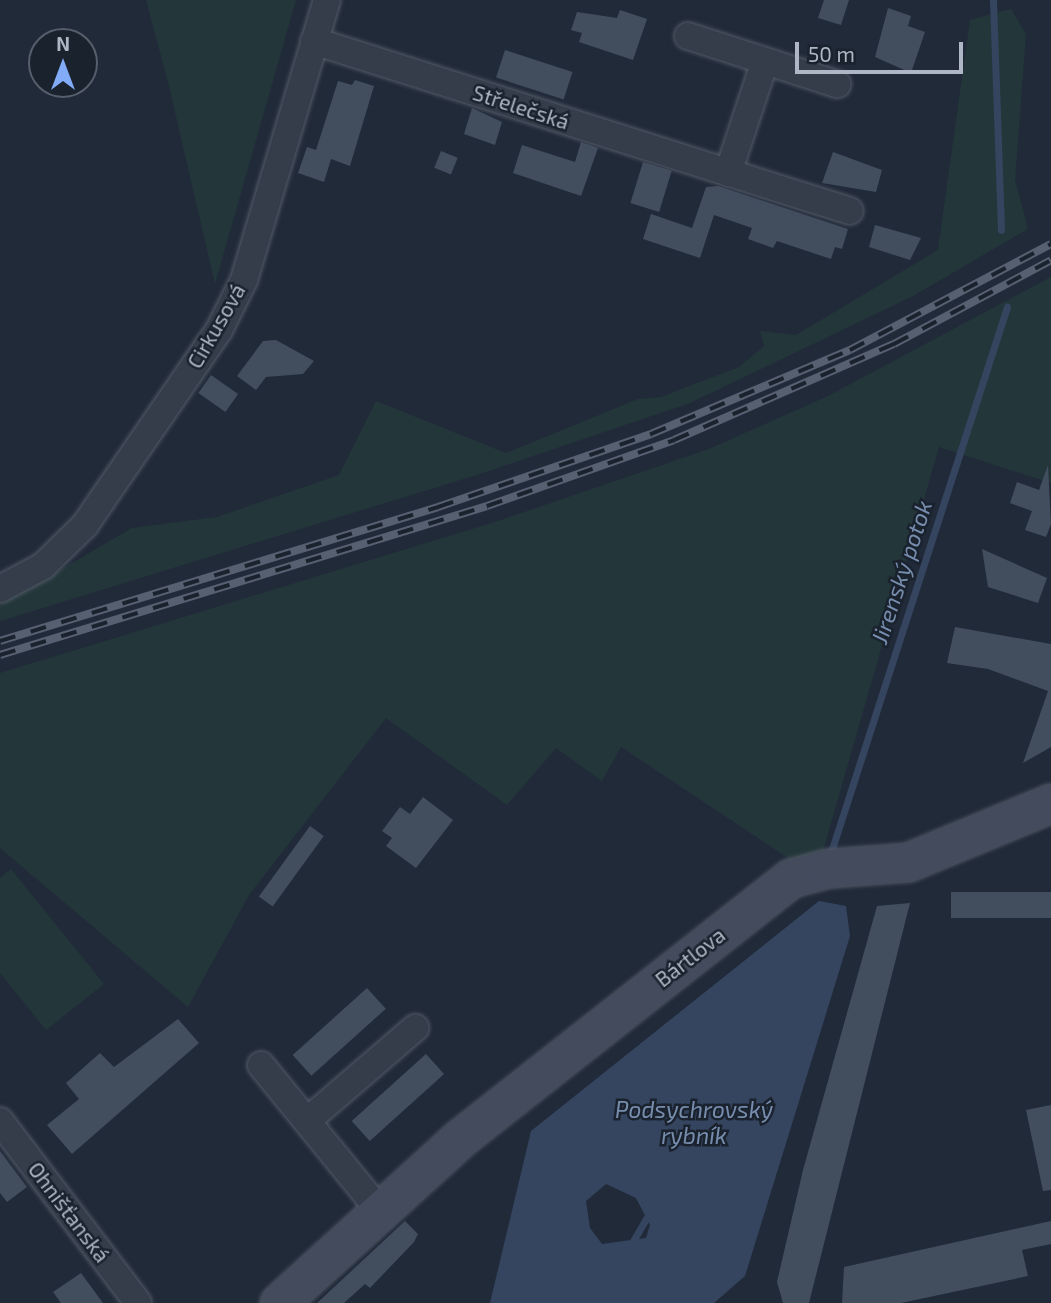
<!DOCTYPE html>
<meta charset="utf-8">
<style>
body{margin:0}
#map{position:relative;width:1051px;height:1303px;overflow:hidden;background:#212a39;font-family:"Exo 2",sans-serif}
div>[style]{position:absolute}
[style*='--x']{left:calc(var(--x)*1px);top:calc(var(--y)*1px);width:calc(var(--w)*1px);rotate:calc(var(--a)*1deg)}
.green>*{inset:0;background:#23373a}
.water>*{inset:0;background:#354560}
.stream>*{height:7px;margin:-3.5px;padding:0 3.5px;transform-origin:3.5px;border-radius:3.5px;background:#354560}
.building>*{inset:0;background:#424d5e;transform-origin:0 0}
.roads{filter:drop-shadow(0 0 2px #525a67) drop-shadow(0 0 2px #525a67)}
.street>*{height:26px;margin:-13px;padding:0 13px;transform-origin:13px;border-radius:13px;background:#353c4a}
.secondary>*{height:37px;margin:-18.5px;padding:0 18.5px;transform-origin:18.5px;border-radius:18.5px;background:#434b5d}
.rail>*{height:8px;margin-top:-4px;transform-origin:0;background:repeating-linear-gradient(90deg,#1a222e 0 16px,#566071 0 32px);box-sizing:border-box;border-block:2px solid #566071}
span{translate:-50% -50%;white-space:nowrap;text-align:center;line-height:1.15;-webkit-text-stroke:5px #1a222e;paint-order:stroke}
.street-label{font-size:21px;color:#afb7c6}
.water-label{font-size:23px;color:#778dae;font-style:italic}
.north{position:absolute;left:28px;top:28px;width:70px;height:70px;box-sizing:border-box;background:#1a222e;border:2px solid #565e6b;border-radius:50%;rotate:0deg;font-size:19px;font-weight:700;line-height:28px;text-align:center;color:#afb7c6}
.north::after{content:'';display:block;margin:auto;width:24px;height:32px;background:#82abf8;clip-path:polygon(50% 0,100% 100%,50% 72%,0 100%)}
.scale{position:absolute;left:795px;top:42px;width:168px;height:32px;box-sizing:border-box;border:4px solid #afb7c6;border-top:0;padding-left:9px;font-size:21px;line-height:24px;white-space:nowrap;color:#afb7c6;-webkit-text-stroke:5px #1a222e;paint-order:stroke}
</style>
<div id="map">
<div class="green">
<i style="clip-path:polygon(146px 0,296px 0,215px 284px,168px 82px)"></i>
<i style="clip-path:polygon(1011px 9px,1026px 34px,1015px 180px,1028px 229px,913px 296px,690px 403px,480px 474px,0 621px,0 605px,132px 528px,217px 517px,339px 475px,376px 401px,506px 453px,638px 399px,661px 397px,739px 367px,764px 346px,760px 331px,796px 335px,938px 250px,970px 20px)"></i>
<i style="clip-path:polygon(1051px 277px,1051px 483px,939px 447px,823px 851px,791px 860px,621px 747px,602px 781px,556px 748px,507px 805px,386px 718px,249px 895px,188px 1007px,0 848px,0 673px,495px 522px,709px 449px,828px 396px)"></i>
<i style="clip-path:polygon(11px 869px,104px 984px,46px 1030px,0 973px,0 878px)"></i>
</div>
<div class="water">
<i style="clip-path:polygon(evenodd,819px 901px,846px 906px,850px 936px,745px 1276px,714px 1303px,490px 1303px,531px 1131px,819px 901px,606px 1184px,636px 1198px,650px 1225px,646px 1238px,602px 1244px,590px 1228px,586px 1201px,606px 1184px)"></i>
</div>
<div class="stream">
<i style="--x:993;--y:0;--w:230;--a:88"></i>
<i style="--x:832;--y:849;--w:570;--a:-72.11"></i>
<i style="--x:629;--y:1248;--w:44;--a:-59.9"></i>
</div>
<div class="building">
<i style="clip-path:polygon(824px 0,849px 0,841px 25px,818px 18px)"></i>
<i style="clip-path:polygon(888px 8px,911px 16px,908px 26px,925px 32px,911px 73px,875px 57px)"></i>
<i style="clip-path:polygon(620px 10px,647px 19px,633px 60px,579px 42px,582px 33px,571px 30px,577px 12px,617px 18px)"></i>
<i style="left:505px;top:50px;width:71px;height:29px;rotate:18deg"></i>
<i style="clip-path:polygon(355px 80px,374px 86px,350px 166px,331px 159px,324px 182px,298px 173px,307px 147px,316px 150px,338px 81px,352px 85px)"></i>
<i style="clip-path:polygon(472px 108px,502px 122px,495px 145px,464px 134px)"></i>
<i style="clip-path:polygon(581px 142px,598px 148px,581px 196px,513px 173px,522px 145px,575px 162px)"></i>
<i style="left:441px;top:151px;width:18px;height:18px;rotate:22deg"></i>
<i style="clip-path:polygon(833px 152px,882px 170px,876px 192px,822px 183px)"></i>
<i style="left:643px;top:162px;width:30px;height:43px;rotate:17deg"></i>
<i style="clip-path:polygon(718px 186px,848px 229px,842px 249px,835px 247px,831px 259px,777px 241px,773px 248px,748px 239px,752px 228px,714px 215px,700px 258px,643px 239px,651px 214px,692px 228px,706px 187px)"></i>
<i style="clip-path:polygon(875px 225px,921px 238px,910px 260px,869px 247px)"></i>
<i style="clip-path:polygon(276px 340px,314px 361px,303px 374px,266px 377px,256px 390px,237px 376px,263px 341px)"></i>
<i style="left:211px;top:375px;width:33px;height:22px;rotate:35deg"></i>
<i style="clip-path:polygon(1048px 465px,1051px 524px,1046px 537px,1025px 530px,1032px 511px,1010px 503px,1017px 482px,1039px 490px)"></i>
<i style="clip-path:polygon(982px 549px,1047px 578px,1038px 603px,988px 587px)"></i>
<i style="clip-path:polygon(955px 627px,1051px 644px,1051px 747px,1023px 763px,1048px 691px,988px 669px,947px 663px)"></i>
<i style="clip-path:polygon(423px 797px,453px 820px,416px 868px,386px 846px,392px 838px,382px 831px,400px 807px,410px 814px)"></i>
<i style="left:310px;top:826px;width:17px;height:87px;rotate:36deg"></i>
<i style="left:1051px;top:892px;width:26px;height:100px;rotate:90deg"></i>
<i style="clip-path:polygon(910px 903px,809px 1303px,783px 1303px,777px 1282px,803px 1170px,877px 906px)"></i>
<i style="left:367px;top:988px;width:28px;height:100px;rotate:48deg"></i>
<i style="clip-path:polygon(178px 1019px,199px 1043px,72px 1154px,47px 1125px,79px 1099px,66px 1083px,100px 1053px,114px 1067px)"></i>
<i style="left:426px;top:1054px;width:27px;height:100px;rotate:48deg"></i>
<i style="clip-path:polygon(1051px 1105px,1051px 1190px,1043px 1191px,1026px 1110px)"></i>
<i style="clip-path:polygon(0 1151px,27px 1187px,7px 1202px,0 1193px)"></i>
<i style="clip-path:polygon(405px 1221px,418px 1234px,414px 1242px,370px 1288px,365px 1284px,344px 1303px,317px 1303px)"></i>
<i style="clip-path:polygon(1051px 1221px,1051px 1244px,1022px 1250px,1028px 1276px,901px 1303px,842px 1303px,844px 1267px)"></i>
<i style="clip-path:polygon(81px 1273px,103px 1303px,61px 1303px,53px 1292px)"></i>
</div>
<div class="roads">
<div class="street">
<i style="--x:688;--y:36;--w:157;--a:17.9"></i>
<i style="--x:314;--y:41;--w:562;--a:17.6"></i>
<i style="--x:728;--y:173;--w:118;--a:-71.7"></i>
<i style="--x:0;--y:589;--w:49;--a:-28.1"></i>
<i style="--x:43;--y:566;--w:59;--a:-44.3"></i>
<i style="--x:85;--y:525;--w:237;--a:-55.5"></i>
<i style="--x:219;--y:330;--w:56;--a:-63.4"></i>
<i style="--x:244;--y:280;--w:292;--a:-73.5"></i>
<i style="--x:261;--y:1065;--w:188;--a:50.8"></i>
<i style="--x:0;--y:1121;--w:228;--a:52.8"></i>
<i style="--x:307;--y:1121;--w:143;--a:-40.7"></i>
</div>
<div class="secondary">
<i style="--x:279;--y:1303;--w:244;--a:-42.3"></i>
<i style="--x:459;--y:1139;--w:422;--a:-38.2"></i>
<i style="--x:791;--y:878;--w:39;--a:-15"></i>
<i style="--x:829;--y:868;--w:79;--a:-4.3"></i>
<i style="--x:908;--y:862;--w:155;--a:-22.4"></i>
</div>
</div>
<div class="rail">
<i style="--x:0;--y:641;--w:458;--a:-17"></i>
<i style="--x:438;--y:507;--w:225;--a:-18.9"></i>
<i style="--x:651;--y:434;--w:216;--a:-22.9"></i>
<i style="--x:850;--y:350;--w:227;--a:-27.8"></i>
<i style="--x:0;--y:655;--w:509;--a:-17.01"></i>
<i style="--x:487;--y:506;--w:198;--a:-19.4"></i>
<i style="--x:674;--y:440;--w:240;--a:-23.6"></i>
<i style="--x:894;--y:344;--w:178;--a:-28.1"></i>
</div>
<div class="street-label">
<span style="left:521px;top:107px;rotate:18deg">Střelečská</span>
<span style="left:216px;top:326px;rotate:-60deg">Cirkusová</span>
<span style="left:690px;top:957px;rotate:-38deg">Bártlova</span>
<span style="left:69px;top:1212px;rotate:53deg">Ohnišťanská</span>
</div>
<div class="water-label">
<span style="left:901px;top:572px;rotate:-72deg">Jirenský potok</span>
<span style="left:694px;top:1122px">Podsychrovský<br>rybník</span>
</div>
<div class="north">N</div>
<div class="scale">50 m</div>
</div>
